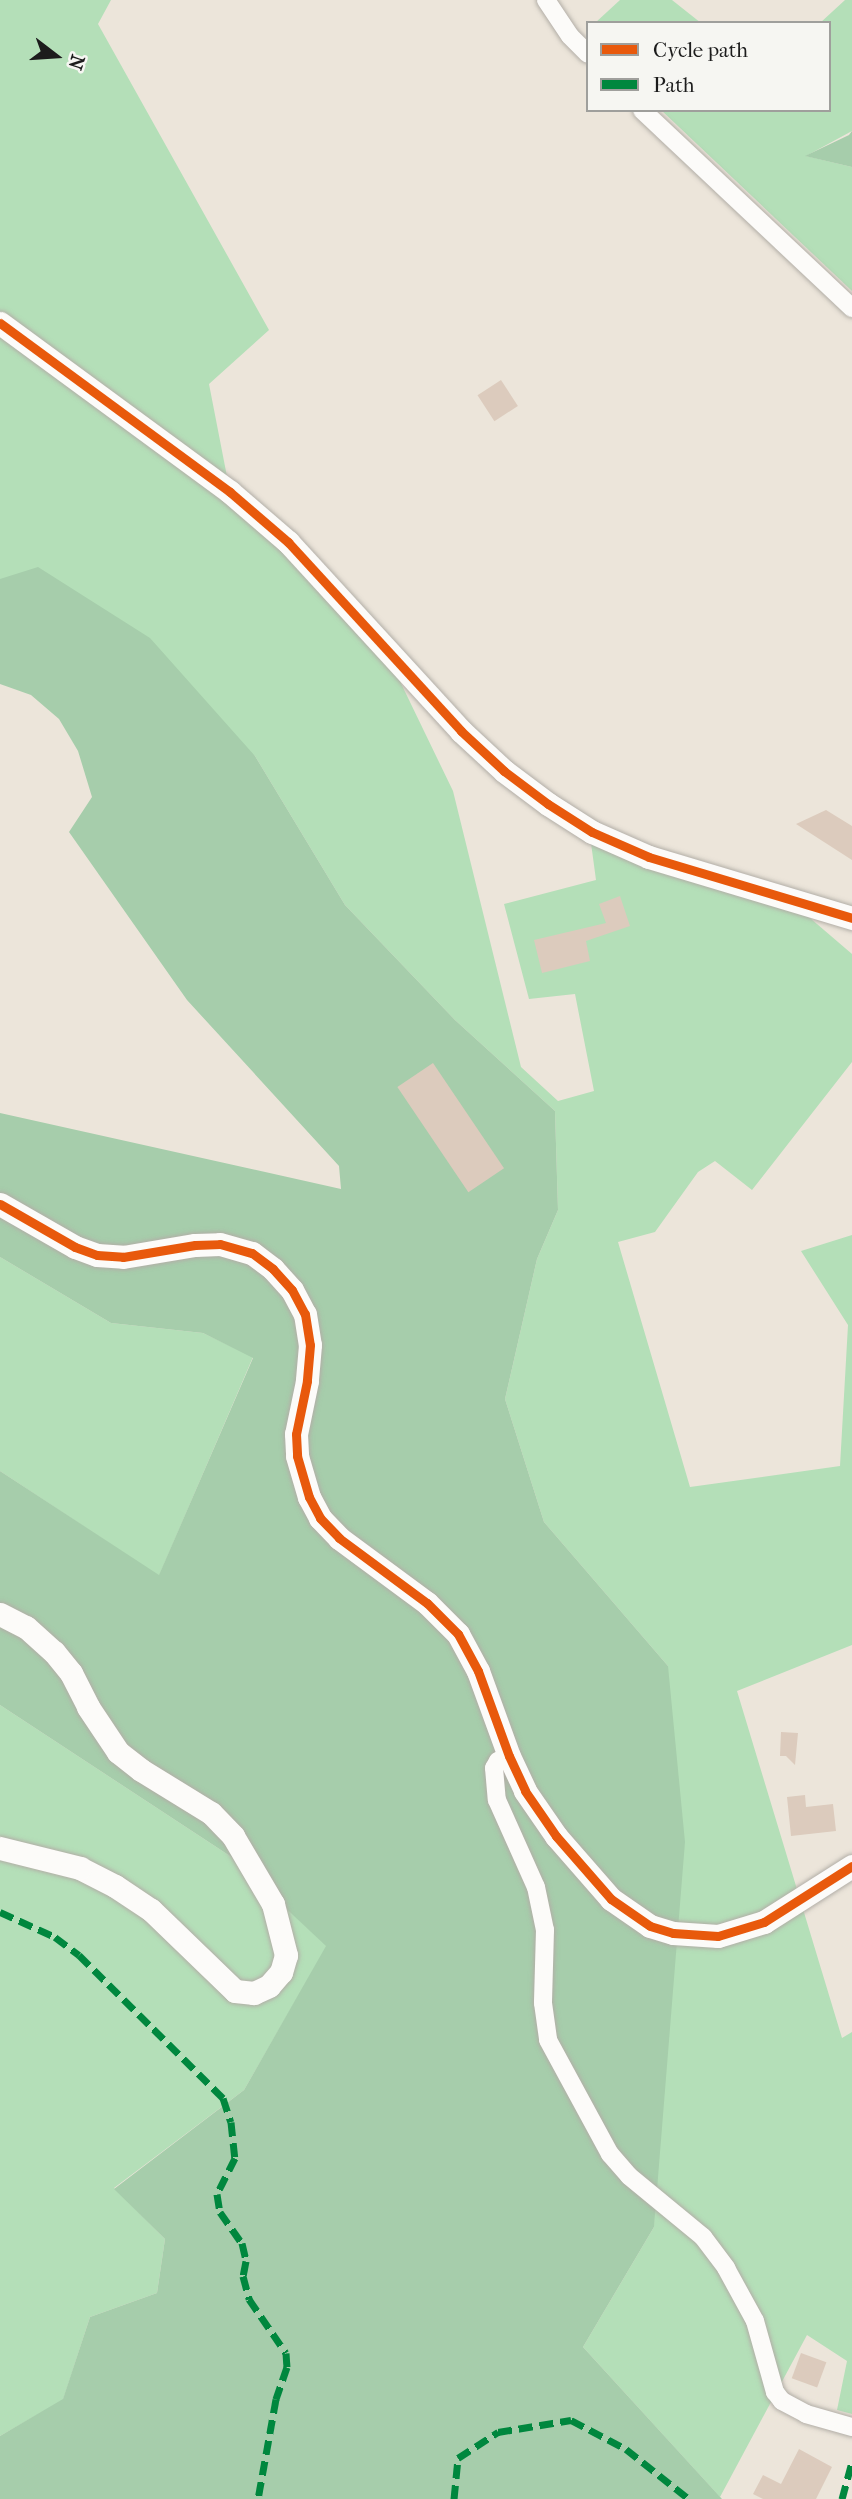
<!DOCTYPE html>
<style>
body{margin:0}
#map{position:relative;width:852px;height:2499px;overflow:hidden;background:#ece5da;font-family:"IM FELL French Canon",serif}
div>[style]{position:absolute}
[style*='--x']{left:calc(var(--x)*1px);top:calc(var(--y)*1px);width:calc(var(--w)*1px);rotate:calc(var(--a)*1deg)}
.green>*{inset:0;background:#b4dfb8}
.forest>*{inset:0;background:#a6cdab}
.building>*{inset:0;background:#dccbbd;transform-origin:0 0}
.roads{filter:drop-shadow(0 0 2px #b2aea7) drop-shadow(0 0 2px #b2aea7)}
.minor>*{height:18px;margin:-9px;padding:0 9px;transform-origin:9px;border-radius:9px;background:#fcfbf9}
.tertiary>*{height:23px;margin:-11.5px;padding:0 11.5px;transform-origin:11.5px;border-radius:11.5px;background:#fcfbf9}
.quiet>*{height:7px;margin-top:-3.5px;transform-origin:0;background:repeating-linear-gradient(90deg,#00873e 0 14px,transparent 0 21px)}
.cycleway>*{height:9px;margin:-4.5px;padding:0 4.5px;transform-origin:4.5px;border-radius:4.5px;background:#e8590c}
span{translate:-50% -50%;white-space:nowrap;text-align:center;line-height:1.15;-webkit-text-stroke:5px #f6f6f2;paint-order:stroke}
.legend{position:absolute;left:586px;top:21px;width:245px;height:91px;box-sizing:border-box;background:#f6f6f2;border:2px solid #9f9f9c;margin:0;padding:9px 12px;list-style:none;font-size:21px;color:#1c1c1c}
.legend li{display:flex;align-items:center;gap:14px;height:35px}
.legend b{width:35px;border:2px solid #9f9f9c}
.north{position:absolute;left:21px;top:21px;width:70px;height:70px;-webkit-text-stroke:5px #f6f6f2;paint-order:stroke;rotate:107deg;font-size:19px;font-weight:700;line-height:28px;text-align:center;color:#1c1c1c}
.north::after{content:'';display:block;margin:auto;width:24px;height:32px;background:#1c1c1c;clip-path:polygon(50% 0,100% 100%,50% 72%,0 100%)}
</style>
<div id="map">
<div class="green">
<i style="clip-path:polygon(0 0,111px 0,98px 24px,269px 330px,209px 384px,230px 492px,381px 642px,453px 791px,521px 1067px,558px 1101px,594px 1091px,575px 994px,529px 999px,504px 904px,596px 880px,591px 843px,768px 882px,852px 954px,852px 1062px,752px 1190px,715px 1161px,698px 1172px,655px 1232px,618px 1242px,690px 1487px,840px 1466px,848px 1325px,801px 1251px,852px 1235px,852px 1645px,737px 1691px,842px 2038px,852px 2032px,852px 2414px,837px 2410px,847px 2361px,807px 2335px,720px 2497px,583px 2347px,654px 2227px,668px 1666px,544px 1522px,505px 1399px,537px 1259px,558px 1210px,555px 1111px,455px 1020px,345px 905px,255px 756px,0 579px)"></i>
<i style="clip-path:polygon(620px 0,672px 0,701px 23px,595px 23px)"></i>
<i style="clip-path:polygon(845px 0,852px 0,852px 131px,806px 156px,852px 167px,852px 291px,661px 110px,829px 110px,829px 23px,820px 23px)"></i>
<i style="clip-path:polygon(0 1257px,111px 1323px,203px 1333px,253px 1357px,159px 1576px,0 1471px)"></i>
<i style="clip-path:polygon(0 1705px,230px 1856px,327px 1946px,244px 2090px,114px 2188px,165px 2239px,157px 2293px,90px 2317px,63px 2400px,0 2436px)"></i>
</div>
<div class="forest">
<i style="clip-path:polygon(852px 131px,852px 167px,805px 156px,849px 135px)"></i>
<i style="clip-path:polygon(38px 567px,150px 638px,255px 756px,345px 905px,455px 1020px,555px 1111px,558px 1210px,537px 1259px,505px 1399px,544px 1522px,668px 1666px,685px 1842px,654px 2227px,583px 2347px,722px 2499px,0 2499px,0 2436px,63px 2399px,90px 2317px,157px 2293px,165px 2239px,114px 2189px,244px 2090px,326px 1946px,230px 1856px,0 1705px,0 1471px,159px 1575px,253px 1358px,203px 1333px,111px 1323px,0 1257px,0 1113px,341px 1189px,339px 1166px,187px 1000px,69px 832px,92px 797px,78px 751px,59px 719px,31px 695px,0 684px,0 579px)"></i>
</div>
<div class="building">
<i style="left:501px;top:380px;width:31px;height:28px;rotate:57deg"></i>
<i style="clip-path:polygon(826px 810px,852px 826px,852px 860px,796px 824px)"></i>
<i style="clip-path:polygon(620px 896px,630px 926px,586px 941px,590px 961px,542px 973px,534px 940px,606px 923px,599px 904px)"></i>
<i style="left:433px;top:1063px;width:127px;height:43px;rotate:56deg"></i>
<i style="clip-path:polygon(781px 1732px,798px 1733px,795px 1765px,786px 1756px,780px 1756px)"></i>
<i style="clip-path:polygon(805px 1795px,806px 1807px,833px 1804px,836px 1831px,791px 1836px,787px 1797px)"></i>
<i style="left:801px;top:2353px;width:27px;height:27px;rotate:20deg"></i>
<i style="clip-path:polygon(799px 2449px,832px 2467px,816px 2499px,763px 2499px,753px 2494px,763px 2475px,781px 2484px)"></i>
</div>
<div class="roads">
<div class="minor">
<i style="--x:546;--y:0;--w:43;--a:56.3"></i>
<i style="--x:570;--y:36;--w:25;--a:45"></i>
<i style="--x:642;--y:110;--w:289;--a:43.3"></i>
<i style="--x:509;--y:1756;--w:12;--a:156"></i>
<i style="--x:498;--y:1761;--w:8;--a:120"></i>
<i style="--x:494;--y:1768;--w:32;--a:85"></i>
<i style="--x:497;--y:1800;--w:95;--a:65.9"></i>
<i style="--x:536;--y:1887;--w:44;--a:78.2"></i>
<i style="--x:545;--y:1930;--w:73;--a:91.6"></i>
<i style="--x:543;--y:2003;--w:37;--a:82"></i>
<i style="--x:548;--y:2040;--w:130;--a:61.5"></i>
<i style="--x:610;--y:2154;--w:29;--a:49"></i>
<i style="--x:629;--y:2176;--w:96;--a:39.5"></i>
<i style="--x:703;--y:2237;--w:39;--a:53"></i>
<i style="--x:726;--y:2268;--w:60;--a:61.3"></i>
<i style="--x:755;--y:2321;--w:74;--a:74.3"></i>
<i style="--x:775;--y:2392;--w:11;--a:52"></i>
<i style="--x:782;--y:2401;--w:27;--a:28"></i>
<i style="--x:806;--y:2414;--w:48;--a:15.8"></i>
</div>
<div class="tertiary">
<i style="--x:0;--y:323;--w:285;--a:36.3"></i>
<i style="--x:230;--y:492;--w:77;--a:40.8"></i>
<i style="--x:288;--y:542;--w:256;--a:47.5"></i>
<i style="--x:461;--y:731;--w:59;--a:42.9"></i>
<i style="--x:504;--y:771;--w:55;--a:36.9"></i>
<i style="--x:548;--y:804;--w:52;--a:32.5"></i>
<i style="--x:592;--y:832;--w:62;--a:23.7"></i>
<i style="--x:649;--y:857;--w:212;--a:16.7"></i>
<i style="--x:0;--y:1204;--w:86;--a:29.8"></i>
<i style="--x:75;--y:1247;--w:23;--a:20"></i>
<i style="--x:97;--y:1255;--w:26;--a:4"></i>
<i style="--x:123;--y:1257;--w:73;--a:-9.5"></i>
<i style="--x:195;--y:1245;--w:25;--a:-2"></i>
<i style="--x:220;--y:1244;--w:33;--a:16"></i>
<i style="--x:252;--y:1253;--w:26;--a:37"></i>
<i style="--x:273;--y:1269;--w:28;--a:48"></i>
<i style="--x:292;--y:1290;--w:27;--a:62"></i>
<i style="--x:305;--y:1314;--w:31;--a:81"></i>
<i style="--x:310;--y:1345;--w:36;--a:95"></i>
<i style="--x:307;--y:1381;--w:54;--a:101.7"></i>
<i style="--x:296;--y:1434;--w:22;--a:87"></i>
<i style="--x:297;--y:1456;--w:43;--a:73.7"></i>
<i style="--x:309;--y:1497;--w:24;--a:62"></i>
<i style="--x:320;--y:1518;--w:28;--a:46"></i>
<i style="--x:339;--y:1538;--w:109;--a:36.5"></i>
<i style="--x:427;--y:1603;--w:44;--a:45"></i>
<i style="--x:458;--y:1634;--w:42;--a:61.6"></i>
<i style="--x:478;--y:1671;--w:90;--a:70"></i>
<i style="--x:509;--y:1756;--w:38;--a:65"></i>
<i style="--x:525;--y:1791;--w:55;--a:55.4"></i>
<i style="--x:556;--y:1836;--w:84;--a:48.9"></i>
<i style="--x:611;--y:1899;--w:47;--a:34.7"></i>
<i style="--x:650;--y:1926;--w:24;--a:17"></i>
<i style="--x:673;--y:1933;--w:45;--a:3.8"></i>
<i style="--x:718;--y:1936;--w:48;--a:-16.9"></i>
<i style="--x:764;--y:1922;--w:104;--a:-32.5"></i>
<i style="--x:0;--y:1614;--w:29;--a:27"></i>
<i style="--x:26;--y:1627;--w:38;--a:42"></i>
<i style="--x:54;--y:1652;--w:27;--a:51"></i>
<i style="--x:71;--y:1673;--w:38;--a:63"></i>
<i style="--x:88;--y:1707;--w:54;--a:56.3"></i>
<i style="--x:118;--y:1752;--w:29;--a:38"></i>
<i style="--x:141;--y:1770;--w:82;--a:31.6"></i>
<i style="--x:211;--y:1813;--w:32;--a:46"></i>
<i style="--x:233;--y:1836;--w:79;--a:59.5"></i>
<i style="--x:273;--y:1904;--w:53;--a:75.7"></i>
<i style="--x:286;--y:1955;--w:18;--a:106"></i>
<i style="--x:281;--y:1972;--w:18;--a:131"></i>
<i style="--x:269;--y:1986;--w:17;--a:155"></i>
<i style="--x:254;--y:1993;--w:19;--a:-174"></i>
<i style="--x:235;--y:1991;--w:117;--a:-136"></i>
<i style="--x:151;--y:1910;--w:43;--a:-146.3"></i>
<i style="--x:115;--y:1886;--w:39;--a:-153"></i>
<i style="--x:80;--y:1868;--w:82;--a:-166"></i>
</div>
</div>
<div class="quiet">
<i style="--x:0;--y:1912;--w:60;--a:24.4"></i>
<i style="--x:55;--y:1937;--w:30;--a:37"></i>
<i style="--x:79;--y:1955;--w:203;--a:44.8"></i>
<i style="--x:223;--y:2098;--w:25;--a:72"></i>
<i style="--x:231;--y:2122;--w:36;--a:84"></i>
<i style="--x:235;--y:2158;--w:40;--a:116.6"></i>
<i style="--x:217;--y:2194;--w:18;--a:81"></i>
<i style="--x:220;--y:2212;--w:38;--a:55"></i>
<i style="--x:242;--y:2243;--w:18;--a:77"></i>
<i style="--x:246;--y:2261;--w:15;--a:101"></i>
<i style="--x:243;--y:2276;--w:24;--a:75"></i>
<i style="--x:249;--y:2299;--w:65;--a:55.6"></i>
<i style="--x:286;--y:2353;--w:14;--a:86"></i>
<i style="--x:287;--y:2367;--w:34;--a:109"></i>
<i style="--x:276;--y:2399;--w:102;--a:100.2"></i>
<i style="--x:454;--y:2499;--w:41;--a:-84.4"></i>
<i style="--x:458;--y:2458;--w:48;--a:-33"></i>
<i style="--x:498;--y:2432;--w:74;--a:-9.3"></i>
<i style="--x:571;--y:2420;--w:62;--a:27.8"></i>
<i style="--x:626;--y:2449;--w:80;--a:38.4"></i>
<i style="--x:842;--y:2499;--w:39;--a:-75"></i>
</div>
<div class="cycleway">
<i style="--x:0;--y:323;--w:285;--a:36.3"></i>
<i style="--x:230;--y:492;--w:77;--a:40.8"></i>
<i style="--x:288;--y:542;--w:256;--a:47.5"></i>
<i style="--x:461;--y:731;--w:59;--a:42.9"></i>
<i style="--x:504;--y:771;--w:55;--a:36.9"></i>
<i style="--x:548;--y:804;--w:52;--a:32.5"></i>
<i style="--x:592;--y:832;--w:62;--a:23.7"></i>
<i style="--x:649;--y:857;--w:212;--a:16.7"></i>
<i style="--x:0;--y:1204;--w:86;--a:29.8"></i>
<i style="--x:75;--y:1247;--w:23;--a:20"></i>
<i style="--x:97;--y:1255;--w:26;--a:4"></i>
<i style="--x:123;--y:1257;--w:73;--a:-9.5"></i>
<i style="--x:195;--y:1245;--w:25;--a:-2"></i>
<i style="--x:220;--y:1244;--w:33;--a:16"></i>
<i style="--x:252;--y:1253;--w:26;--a:37"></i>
<i style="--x:273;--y:1269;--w:28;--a:48"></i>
<i style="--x:292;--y:1290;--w:27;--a:62"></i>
<i style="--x:305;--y:1314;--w:31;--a:81"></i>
<i style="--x:310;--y:1345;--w:36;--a:95"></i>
<i style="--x:307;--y:1381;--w:54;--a:101.7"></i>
<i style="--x:296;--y:1434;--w:22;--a:87"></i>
<i style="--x:297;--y:1456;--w:43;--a:73.7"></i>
<i style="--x:309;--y:1497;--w:24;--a:62"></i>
<i style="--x:320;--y:1518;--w:28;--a:46"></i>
<i style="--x:339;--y:1538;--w:109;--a:36.5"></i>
<i style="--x:427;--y:1603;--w:44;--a:45"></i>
<i style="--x:458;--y:1634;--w:42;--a:61.6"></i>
<i style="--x:478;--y:1671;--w:90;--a:70"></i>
<i style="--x:509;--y:1756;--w:38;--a:65"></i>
<i style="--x:525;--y:1791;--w:55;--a:55.4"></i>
<i style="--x:556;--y:1836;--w:84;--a:48.9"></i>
<i style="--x:611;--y:1899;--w:47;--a:34.7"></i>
<i style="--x:650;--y:1926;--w:24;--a:17"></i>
<i style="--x:673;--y:1933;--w:45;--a:3.8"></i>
<i style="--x:718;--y:1936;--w:48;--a:-16.9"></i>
<i style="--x:764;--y:1922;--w:104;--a:-32.5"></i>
</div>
<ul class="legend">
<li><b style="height:9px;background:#e8590c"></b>Cycle path</li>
<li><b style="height:9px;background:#00873e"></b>Path</li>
</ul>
<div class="north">N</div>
</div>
